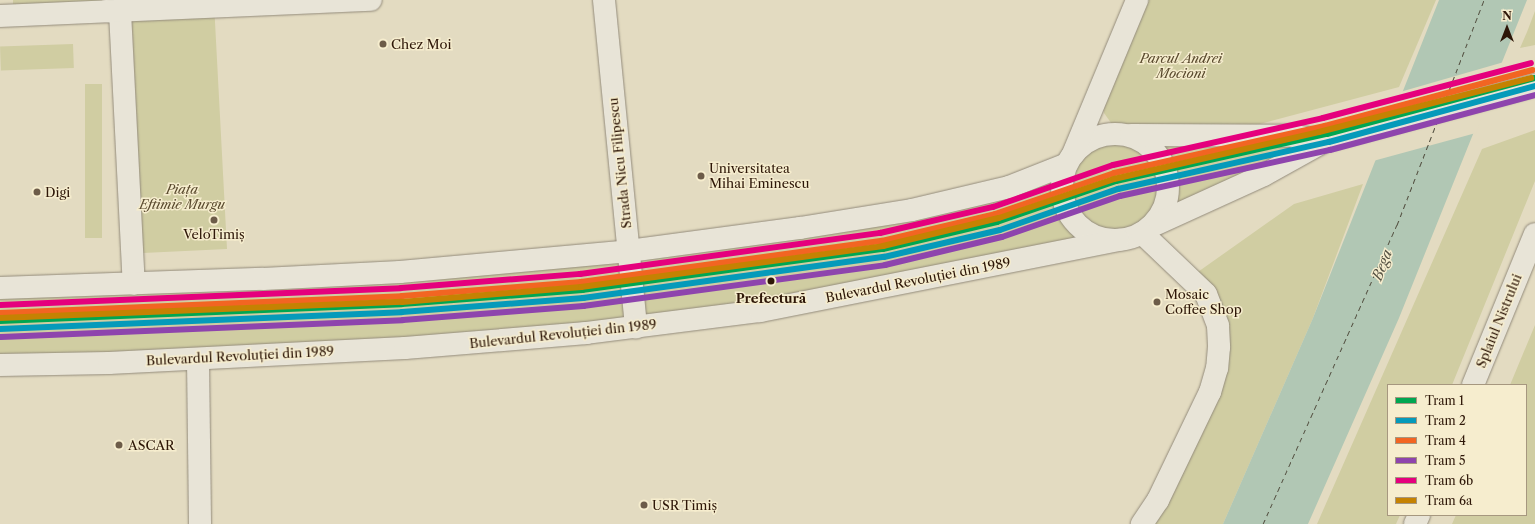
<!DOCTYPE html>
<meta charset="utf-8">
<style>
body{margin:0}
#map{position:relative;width:1535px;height:524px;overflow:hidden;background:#e3dbc1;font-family:"Libre Caslon Text",serif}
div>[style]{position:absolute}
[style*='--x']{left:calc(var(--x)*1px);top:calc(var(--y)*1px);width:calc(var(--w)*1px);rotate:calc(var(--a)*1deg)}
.green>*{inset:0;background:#d0cda2;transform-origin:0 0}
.round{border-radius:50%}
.water>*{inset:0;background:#b1c7b4}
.pier>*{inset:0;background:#e3dbc1}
.ferry>*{height:1px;margin-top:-0.5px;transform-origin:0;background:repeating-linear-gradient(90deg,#545142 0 5px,transparent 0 9px)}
.roads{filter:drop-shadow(0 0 1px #938b7b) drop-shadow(0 0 1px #938b7b)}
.minor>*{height:22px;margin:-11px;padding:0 11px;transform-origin:11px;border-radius:11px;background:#e8e4d7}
.minor>.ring{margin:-11px;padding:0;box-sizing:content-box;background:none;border:22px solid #e8e4d7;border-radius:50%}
.tram-1>*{height:6px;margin:-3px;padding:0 3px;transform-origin:3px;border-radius:3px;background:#00a651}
.tram-2>*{height:6px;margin:-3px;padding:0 3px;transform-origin:3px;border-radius:3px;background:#059aba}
.tram-3>*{height:6px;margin:-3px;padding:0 3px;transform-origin:3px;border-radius:3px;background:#f26522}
.tram-4>*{height:6px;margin:-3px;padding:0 3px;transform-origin:3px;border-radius:3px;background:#8e44ad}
.tram-5>*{height:6px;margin:-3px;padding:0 3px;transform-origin:3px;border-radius:3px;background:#e5007d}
.tram-6>*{height:6px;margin:-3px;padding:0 3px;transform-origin:3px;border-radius:3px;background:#c58202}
.dots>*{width:11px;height:11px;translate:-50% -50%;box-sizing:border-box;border:2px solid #f6edce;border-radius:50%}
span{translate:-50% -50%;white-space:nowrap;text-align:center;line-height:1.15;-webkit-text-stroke:3px #f6edce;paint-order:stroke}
.poi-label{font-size:13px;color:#2e1708}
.left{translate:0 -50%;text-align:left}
.park-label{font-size:13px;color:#5a4a2e;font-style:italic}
.street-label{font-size:13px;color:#2e1708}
.stop-label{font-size:13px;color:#2e1708;font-weight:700}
.water-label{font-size:14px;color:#545142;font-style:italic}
.legend{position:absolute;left:1387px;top:384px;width:140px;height:132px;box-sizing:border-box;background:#f6edce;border:1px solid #a6977f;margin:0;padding:5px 7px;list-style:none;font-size:12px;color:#2e1708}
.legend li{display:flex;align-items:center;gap:8px;height:20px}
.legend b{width:20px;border:1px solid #a6977f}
.north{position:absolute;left:1487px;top:8px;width:40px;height:40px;-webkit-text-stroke:3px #f6edce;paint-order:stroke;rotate:0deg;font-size:11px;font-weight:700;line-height:16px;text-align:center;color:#2e1708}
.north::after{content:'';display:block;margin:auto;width:14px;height:18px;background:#2e1708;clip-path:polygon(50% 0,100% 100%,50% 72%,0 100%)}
</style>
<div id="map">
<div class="green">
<i style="clip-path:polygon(13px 0,269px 0,214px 3px,227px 249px,143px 253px,131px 6px,13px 11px)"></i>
<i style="clip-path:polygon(1137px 0,1436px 0,1399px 87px,1233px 131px,1119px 134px,1104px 113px,1101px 97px)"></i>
<i style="clip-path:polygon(1535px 11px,1535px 45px,1520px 48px,1527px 32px)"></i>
<i style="left:73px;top:44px;width:24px;height:73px;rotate:88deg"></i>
<i style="left:85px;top:84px;width:17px;height:154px"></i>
<i style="clip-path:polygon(1535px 130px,1535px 181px,1452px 385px,1388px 385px,1388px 515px,1400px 515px,1396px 524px,1317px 524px,1482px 149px)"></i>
<i style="clip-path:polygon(1152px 140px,1308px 144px,1167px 212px,1172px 202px,1174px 174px,1171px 163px)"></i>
<i class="round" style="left:1070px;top:142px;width:90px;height:90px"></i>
<i style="clip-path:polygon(1057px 174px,1053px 189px,1058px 206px,1074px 227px,1091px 240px,758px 303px,644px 316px,637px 259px)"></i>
<i style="clip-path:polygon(1363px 184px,1313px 318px,1223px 524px,1142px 524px,1217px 368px,1195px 274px,1294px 204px)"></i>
<i style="clip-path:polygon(623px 258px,628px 320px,412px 339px,0 357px,0 295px)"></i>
<i style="clip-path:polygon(1535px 325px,1535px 524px,1452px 524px,1456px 515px,1526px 515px,1526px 385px,1510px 385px)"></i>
</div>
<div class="water">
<i style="clip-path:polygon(1439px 0,1527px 0,1399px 318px,1308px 524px,1223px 524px,1313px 318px)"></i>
</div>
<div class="pier">
<i style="clip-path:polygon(1504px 62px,1476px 133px,1373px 161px,1400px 92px)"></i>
</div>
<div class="ferry">
<i style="--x:1446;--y:98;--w:105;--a:-68.8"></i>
<i style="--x:1263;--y:524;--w:328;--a:-65.9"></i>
<i style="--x:1397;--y:225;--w:110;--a:-68.8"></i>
</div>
<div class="roads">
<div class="minor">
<i style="--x:604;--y:0;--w:329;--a:84.4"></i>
<i style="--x:106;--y:11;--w:14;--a:4"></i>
<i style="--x:120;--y:12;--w:272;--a:87.1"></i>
<i style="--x:0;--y:16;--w:371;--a:-2.5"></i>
<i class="ring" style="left:1062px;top:134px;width:84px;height:84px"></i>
<i style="--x:1131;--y:135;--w:164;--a:0.3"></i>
<i style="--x:1295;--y:136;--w:30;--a:9"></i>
<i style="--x:1073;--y:154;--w:167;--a:-67.4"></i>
<i style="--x:1152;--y:226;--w:123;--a:-24.5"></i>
<i style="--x:1264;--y:175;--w:70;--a:-29.1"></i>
<i style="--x:1325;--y:141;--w:217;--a:-14.9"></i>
<i style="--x:1142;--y:233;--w:88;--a:43.6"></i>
<i style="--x:1206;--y:294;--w:34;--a:69"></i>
<i style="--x:1218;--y:326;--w:21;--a:87"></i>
<i style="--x:1219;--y:347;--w:21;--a:95"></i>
<i style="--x:1217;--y:368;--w:25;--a:106"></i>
<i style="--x:1210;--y:392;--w:120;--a:115.7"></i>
<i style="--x:1158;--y:500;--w:29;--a:124"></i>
<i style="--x:0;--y:288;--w:263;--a:-2"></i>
<i style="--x:263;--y:279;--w:137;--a:-2.9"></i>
<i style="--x:400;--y:272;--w:230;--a:-5.2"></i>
<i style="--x:629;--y:251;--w:173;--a:-7.7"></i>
<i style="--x:800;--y:228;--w:113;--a:-9.1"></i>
<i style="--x:912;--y:210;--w:100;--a:-13.3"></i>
<i style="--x:1009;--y:187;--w:62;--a:-21.6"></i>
<i style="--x:198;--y:359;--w:165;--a:89.3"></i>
<i style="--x:0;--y:365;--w:109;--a:-1.1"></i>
<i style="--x:109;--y:363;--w:296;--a:-2.9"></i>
<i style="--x:405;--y:348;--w:182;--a:-4.7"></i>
<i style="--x:586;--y:333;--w:175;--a:-7.2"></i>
<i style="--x:760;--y:311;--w:365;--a:-11.2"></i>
<i style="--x:1473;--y:385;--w:163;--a:-67.7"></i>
<i style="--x:1415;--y:524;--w:10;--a:-66"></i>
</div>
</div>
<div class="tram-1">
<i style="--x:0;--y:321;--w:402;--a:-2.4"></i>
<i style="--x:402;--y:304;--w:181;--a:-4.4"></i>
<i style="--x:582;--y:290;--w:304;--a:-7.8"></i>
<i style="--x:883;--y:249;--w:117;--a:-13.3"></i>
<i style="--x:997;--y:222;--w:126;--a:-19"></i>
<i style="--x:1116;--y:181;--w:216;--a:-12.6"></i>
<i style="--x:1327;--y:134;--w:215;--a:-15.1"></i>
</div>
<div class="tram-2">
<i style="--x:0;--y:329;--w:402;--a:-2.4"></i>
<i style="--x:402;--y:312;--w:182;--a:-4.4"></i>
<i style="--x:583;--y:298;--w:304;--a:-7.8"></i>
<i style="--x:884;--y:257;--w:119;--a:-13.1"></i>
<i style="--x:1000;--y:230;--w:125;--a:-19.2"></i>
<i style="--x:1118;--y:189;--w:216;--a:-12.6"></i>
<i style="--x:1329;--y:142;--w:213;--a:-15.2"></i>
</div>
<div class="tram-3">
<i style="--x:0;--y:313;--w:402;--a:-2.4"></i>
<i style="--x:402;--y:296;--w:180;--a:-4.5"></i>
<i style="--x:581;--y:282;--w:304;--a:-7.8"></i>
<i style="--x:882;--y:241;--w:116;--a:-13.4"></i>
<i style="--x:995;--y:214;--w:126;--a:-19"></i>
<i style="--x:1114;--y:173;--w:216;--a:-12.6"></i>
<i style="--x:1325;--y:126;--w:215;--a:-15.1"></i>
</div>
<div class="tram-4">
<i style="--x:1;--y:337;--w:402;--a:-2.4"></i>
<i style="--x:403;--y:320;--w:181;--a:-4.4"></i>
<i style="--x:583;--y:306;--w:305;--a:-7.7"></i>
<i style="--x:885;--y:265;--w:120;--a:-13.5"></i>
<i style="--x:1002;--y:237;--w:125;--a:-19.2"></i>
<i style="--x:1120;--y:196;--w:215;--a:-12.4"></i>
<i style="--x:1330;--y:150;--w:212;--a:-15"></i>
</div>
<div class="tram-5">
<i style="--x:0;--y:305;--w:401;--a:-2.4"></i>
<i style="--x:401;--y:288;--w:180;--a:-4.5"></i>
<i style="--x:580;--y:274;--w:303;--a:-7.8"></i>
<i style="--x:880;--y:233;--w:116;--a:-13"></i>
<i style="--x:993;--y:207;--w:127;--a:-19.3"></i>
<i style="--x:1113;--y:165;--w:215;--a:-12.6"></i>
<i style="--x:1323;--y:118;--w:215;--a:-14.8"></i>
</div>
<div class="tram-6">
<i style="--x:0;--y:318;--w:402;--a:-2.3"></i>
<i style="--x:402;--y:302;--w:180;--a:-4.8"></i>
<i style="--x:581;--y:287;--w:305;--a:-7.7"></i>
<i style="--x:883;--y:246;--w:119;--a:-13.6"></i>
<i style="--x:999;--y:218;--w:121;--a:-18.7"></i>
<i style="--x:1114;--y:179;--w:210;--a:-12.9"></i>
<i style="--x:1319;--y:132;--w:219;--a:-14.3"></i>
</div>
<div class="dots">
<i style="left:383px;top:44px;background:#6d5c49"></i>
<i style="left:701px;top:176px;background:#6d5c49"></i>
<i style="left:37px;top:192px;background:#6d5c49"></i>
<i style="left:214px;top:220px;background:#6d5c49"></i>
<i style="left:771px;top:281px;background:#2e1708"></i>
<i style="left:1157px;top:302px;background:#6d5c49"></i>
<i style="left:119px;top:445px;background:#6d5c49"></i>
<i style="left:644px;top:505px;background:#6d5c49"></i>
</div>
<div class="poi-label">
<span class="left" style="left:391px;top:44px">Chez Moi</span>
<span class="left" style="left:709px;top:176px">Universitatea<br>Mihai Eminescu</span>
<span class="left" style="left:45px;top:192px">Digi</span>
<span style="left:214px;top:234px">VeloTimiș</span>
<span class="left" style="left:1165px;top:302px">Mosaic<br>Coffee Shop</span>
<span class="left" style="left:128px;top:445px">ASCAR</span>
<span class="left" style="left:652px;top:505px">USR Timiș</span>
</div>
<div class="park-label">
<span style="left:1181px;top:66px">Parcul Andrei<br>Mocioni</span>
<span style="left:182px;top:197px">Piața<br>Eftimie Murgu</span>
</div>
<div class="street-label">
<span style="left:620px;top:163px;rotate:-96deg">Strada Nicu Filipescu</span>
<span style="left:918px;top:280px;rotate:-11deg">Bulevardul Revoluției din 1989</span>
<span style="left:1499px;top:321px;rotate:-68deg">Splaiul Nistrului</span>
<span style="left:563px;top:334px;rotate:-6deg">Bulevardul Revoluției din 1989</span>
<span style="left:240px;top:356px;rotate:-3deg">Bulevardul Revoluției din 1989</span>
</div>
<div class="stop-label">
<span style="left:771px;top:298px">Prefectură</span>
</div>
<div class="water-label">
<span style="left:1382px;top:265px;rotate:-69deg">Bega</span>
</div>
<ul class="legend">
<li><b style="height:5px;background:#00a651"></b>Tram 1</li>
<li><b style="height:5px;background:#059aba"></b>Tram 2</li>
<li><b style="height:5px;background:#f26522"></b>Tram 4</li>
<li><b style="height:5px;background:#8e44ad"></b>Tram 5</li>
<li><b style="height:5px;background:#e5007d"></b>Tram 6b</li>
<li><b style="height:5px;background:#c58202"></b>Tram 6a</li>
</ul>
<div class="north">N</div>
</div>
